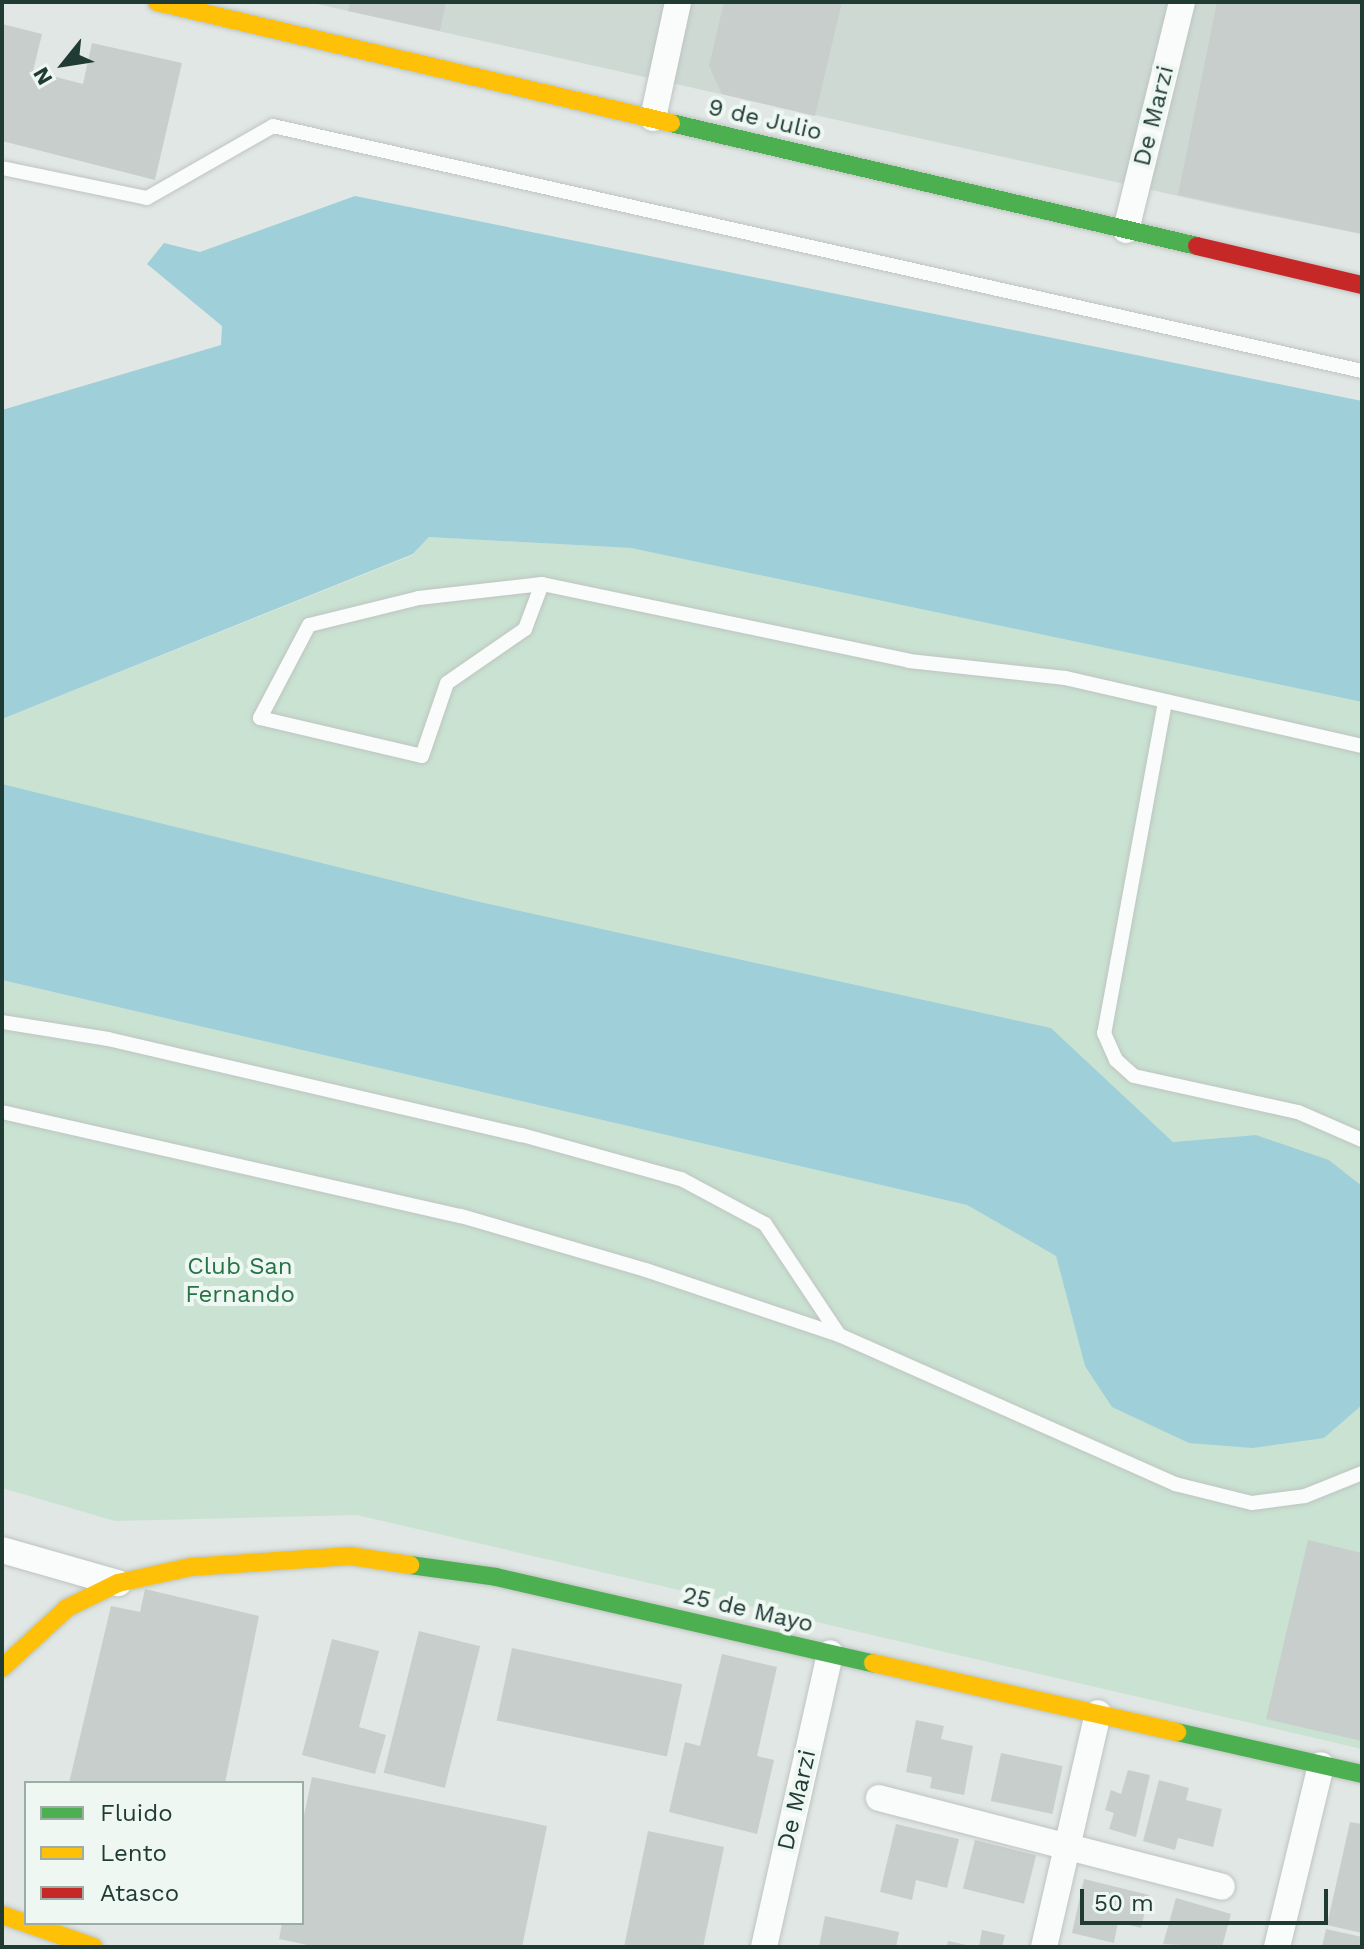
<!DOCTYPE html>
<style>
body{margin:0}
#map{position:relative;width:1364px;height:1949px;overflow:hidden;background:#e1e7e4;font-family:"Work Sans",sans-serif}
div>[style]{position:absolute}
[style*='--x']{left:calc(var(--x)*1px);top:calc(var(--y)*1px);width:calc(var(--w)*1px);rotate:calc(var(--a)*1deg)}
.built>*{inset:0;background:#ced9d4}
.green>*{inset:0;background:#c9e2d1}
.water>*{inset:0;background:#9fcfd8}
.building>*{inset:0;background:#c8cecc;transform-origin:0 0}
.roads{filter:drop-shadow(0 0 2px #bec4c1) drop-shadow(0 0 2px #bec4c1)}
.lane>*{height:14px;margin:-7px;padding:0 7px;transform-origin:7px;border-radius:7px;background:#fafbfb}
.street>*{height:26px;margin:-13px;padding:0 13px;transform-origin:13px;border-radius:13px;background:#fafbfb}
.fast>*{height:18px;margin:-9px;padding:0 9px;transform-origin:9px;border-radius:9px;background:#4caf50}
.slow>*{height:18px;margin:-9px;padding:0 9px;transform-origin:9px;border-radius:9px;background:#ffc107}
.jam>*{height:18px;margin:-9px;padding:0 9px;transform-origin:9px;border-radius:9px;background:#c62828}
span{translate:-50% -50%;white-space:nowrap;text-align:center;line-height:1.15;-webkit-text-stroke:8px #eff7f3;paint-order:stroke}
.street-label{font-size:24px;color:#1f3b34}
.park-label{font-size:24px;color:#287346}
.frame{position:absolute;inset:0;border:4px solid #1f3b34;pointer-events:none}
.legend{position:absolute;left:24px;top:1781px;width:280px;height:144px;box-sizing:border-box;background:#eff7f3;border:2px solid #9caca7;margin:0;padding:10px 14px;list-style:none;font-size:24px;color:#1f3b34}
.legend li{display:flex;align-items:center;gap:16px;height:40px}
.legend b{width:40px;border:2px solid #9caca7}
.north{position:absolute;left:24px;top:24px;width:80px;height:80px;-webkit-text-stroke:6px #eff7f3;paint-order:stroke;rotate:240deg;font-size:22px;font-weight:700;line-height:32px;text-align:center;color:#1f3b34}
.north::after{content:'';display:block;margin:auto;width:28px;height:36px;background:#1f3b34;clip-path:polygon(50% 0,100% 100%,50% 72%,0 100%)}
.scale{position:absolute;left:1080px;top:1889px;width:248px;height:36px;box-sizing:border-box;border:4px solid #1f3b34;border-top:0;padding-left:10px;font-size:24px;line-height:28px;white-space:nowrap;color:#1f3b34;-webkit-text-stroke:6px #eff7f3;paint-order:stroke}
</style>
<div id="map">
<div class="built">
<i style="clip-path:polygon(308px 2px,1362px 2px,1362px 234px,1241px 210px)"></i>
</div>
<div class="green">
<i style="clip-path:polygon(429px 537px,631px 548px,1362px 702px,1362px 1186px,1329px 1160px,1256px 1135px,1173px 1142px,1051px 1028px,480px 902px,2px 784px,2px 719px,413px 555px)"></i>
<i style="clip-path:polygon(2px 980px,967px 1205px,1056px 1256px,1085px 1366px,1324px 1438px,1362px 1405px,1362px 1749px,357px 1515px,115px 1521px,2px 1488px)"></i>
</div>
<div class="water">
<i style="clip-path:polygon(355px 196px,1362px 401px,1362px 702px,631px 548px,429px 537px,413px 554px,2px 719px,2px 410px,221px 345px,222px 326px,147px 264px,164px 243px,200px 252px)"></i>
<i style="clip-path:polygon(2px 784px,480px 902px,1051px 1028px,1173px 1142px,1256px 1135px,1329px 1160px,1362px 1186px,1362px 1405px,1324px 1438px,1253px 1448px,1189px 1443px,1112px 1407px,1085px 1366px,1056px 1256px,967px 1205px,2px 980px)"></i>
</div>
<div class="building">
<i style="clip-path:polygon(350px 2px,446px 2px,440px 31px,348px 11px)"></i>
<i style="clip-path:polygon(724px 2px,842px 2px,815px 116px,722px 94px,709px 66px)"></i>
<i style="clip-path:polygon(1217px 2px,1362px 2px,1362px 234px,1178px 195px)"></i>
<i style="clip-path:polygon(2px 24px,42px 34px,33px 71px,83px 84px,92px 43px,182px 63px,155px 180px,2px 141px)"></i>
<i style="clip-path:polygon(1308px 1540px,1362px 1553px,1362px 1741px,1266px 1719px)"></i>
<i style="clip-path:polygon(145px 1589px,259px 1616px,225px 1783px,69px 1783px,111px 1606px,140px 1612px)"></i>
<i style="left:419px;top:1631px;width:63px;height:146px;rotate:14deg"></i>
<i style="clip-path:polygon(332px 1639px,379px 1651px,359px 1727px,386px 1735px,375px 1774px,302px 1755px)"></i>
<i style="left:512px;top:1648px;width:174px;height:74px;rotate:12deg"></i>
<i style="clip-path:polygon(722px 1654px,777px 1667px,757px 1756px,774px 1760px,757px 1834px,669px 1812px,685px 1742px,700px 1746px)"></i>
<i style="clip-path:polygon(916px 1720px,944px 1726px,941px 1739px,973px 1746px,964px 1795px,930px 1788px,932px 1777px,906px 1772px)"></i>
<i style="left:1001px;top:1753px;width:63px;height:49px;rotate:12deg"></i>
<i style="clip-path:polygon(1128px 1770px,1150px 1775px,1136px 1837px,1109px 1829px,1114px 1813px,1105px 1810px,1111px 1790px,1121px 1794px)"></i>
<i style="clip-path:polygon(312px 1777px,547px 1826px,522px 1947px,317px 1947px,279px 1939px,282px 1923px,302px 1923px,302px 1825px)"></i>
<i style="clip-path:polygon(1159px 1780px,1189px 1788px,1186px 1800px,1222px 1809px,1213px 1847px,1178px 1838px,1175px 1850px,1143px 1841px)"></i>
<i style="clip-path:polygon(1350px 1822px,1362px 1824px,1362px 1933px,1327px 1925px)"></i>
<i style="clip-path:polygon(896px 1824px,959px 1839px,947px 1888px,916px 1880px,912px 1900px,880px 1892px)"></i>
<i style="clip-path:polygon(648px 1831px,724px 1847px,703px 1947px,624px 1947px)"></i>
<i style="left:975px;top:1840px;width:63px;height:50px;rotate:14deg"></i>
<i style="clip-path:polygon(1084px 1879px,1149px 1895px,1141px 1928px,1118px 1922px,1114px 1943px,1072px 1933px)"></i>
<i style="clip-path:polygon(1176px 1898px,1231px 1914px,1222px 1947px,1163px 1944px)"></i>
<i style="clip-path:polygon(825px 1916px,899px 1932px,896px 1947px,819px 1947px)"></i>
<i style="clip-path:polygon(1326px 1929px,1362px 1937px,1362px 1947px,1322px 1947px)"></i>
<i style="clip-path:polygon(982px 1930px,1005px 1935px,1002px 1947px,979px 1947px)"></i>
<i style="clip-path:polygon(948px 1941px,971px 1946px,971px 1947px,947px 1947px)"></i>
</div>
<div class="roads">
<div class="lane">
<i style="--x:2;--y:168;--w:148;--a:11.7"></i>
<i style="--x:147;--y:198;--w:145;--a:-29.7"></i>
<i style="--x:273;--y:126;--w:1116;--a:12.68"></i>
<i style="--x:542;--y:584;--w:124;--a:173.5"></i>
<i style="--x:419;--y:598;--w:113;--a:166.2"></i>
<i style="--x:309;--y:625;--w:105;--a:117.8"></i>
<i style="--x:260;--y:718;--w:166;--a:13.2"></i>
<i style="--x:422;--y:756;--w:77;--a:-71.1"></i>
<i style="--x:447;--y:683;--w:95;--a:-34.7"></i>
<i style="--x:525;--y:629;--w:48;--a:-69.3"></i>
<i style="--x:542;--y:584;--w:375;--a:11.8"></i>
<i style="--x:909;--y:661;--w:157;--a:6.2"></i>
<i style="--x:1065;--y:678;--w:305;--a:12.9"></i>
<i style="--x:1165;--y:702;--w:337;--a:100.4"></i>
<i style="--x:1104;--y:1033;--w:30;--a:66"></i>
<i style="--x:1116;--y:1060;--w:24;--a:42"></i>
<i style="--x:1134;--y:1076;--w:168;--a:12.4"></i>
<i style="--x:1298;--y:1112;--w:70;--a:23.6"></i>
<i style="--x:2;--y:1022;--w:107;--a:9.1"></i>
<i style="--x:108;--y:1039;--w:425;--a:13.1"></i>
<i style="--x:522;--y:1135;--w:165;--a:15.5"></i>
<i style="--x:681;--y:1179;--w:95;--a:28.2"></i>
<i style="--x:765;--y:1224;--w:133;--a:56.3"></i>
<i style="--x:2;--y:1112;--w:471;--a:12.8"></i>
<i style="--x:461;--y:1216;--w:193;--a:16.3"></i>
<i style="--x:646;--y:1270;--w:204;--a:18.6"></i>
<i style="--x:839;--y:1335;--w:368;--a:23.9"></i>
<i style="--x:1175;--y:1484;--w:79;--a:13.9"></i>
<i style="--x:1252;--y:1503;--w:53;--a:-7.5"></i>
<i style="--x:1305;--y:1496;--w:61;--a:-22"></i>
</div>
<div class="street">
<i style="--x:653;--y:118;--w:119;--a:-77.8"></i>
<i style="--x:1126;--y:230;--w:235;--a:-76.2"></i>
<i style="--x:2;--y:1550;--w:121;--a:15.9"></i>
<i style="--x:879;--y:1798;--w:354;--a:14.5"></i>
<i style="--x:764;--y:1947;--w:301;--a:-77.3"></i>
<i style="--x:1044;--y:1947;--w:240;--a:-77"></i>
<i style="--x:1277;--y:1947;--w:187;--a:-76.4"></i>
</div>
<div class="fast">
<i style="--x:671;--y:123;--w:540;--a:13.16"></i>
<i style="--x:410;--y:1565;--w:87;--a:7.9"></i>
<i style="--x:496;--y:1577;--w:387;--a:12.9"></i>
<i style="--x:1177;--y:1732;--w:190;--a:12.8"></i>
</div>
<div class="slow">
<i style="--x:157;--y:2;--w:528;--a:13.25"></i>
<i style="--x:873;--y:1663;--w:312;--a:12.8"></i>
<i style="--x:2;--y:1668;--w:88;--a:-42.7"></i>
<i style="--x:67;--y:1608;--w:57;--a:-26.1"></i>
<i style="--x:118;--y:1583;--w:75;--a:-12.4"></i>
<i style="--x:191;--y:1567;--w:159;--a:-4"></i>
<i style="--x:350;--y:1556;--w:61;--a:8.5"></i>
<i style="--x:2;--y:1915;--w:97;--a:19.2"></i>
</div>
<div class="jam">
<i style="--x:1197;--y:246;--w:170;--a:13.3"></i>
</div>
</div>
<div class="street-label">
<span style="left:1154px;top:116px;rotate:-76deg">De Marzi</span>
<span style="left:765px;top:120px;rotate:13deg">9 de Julio</span>
<span style="left:748px;top:1610px;rotate:13deg">25 de Mayo</span>
<span style="left:797px;top:1800px;rotate:-77deg">De Marzi</span>
</div>
<div class="park-label">
<span style="left:240px;top:1281px">Club San<br>Fernando</span>
</div>
<div class="frame"></div>
<ul class="legend">
<li><b style="height:10px;background:#4caf50"></b>Fluido</li>
<li><b style="height:10px;background:#ffc107"></b>Lento</li>
<li><b style="height:10px;background:#c62828"></b>Atasco</li>
</ul>
<div class="north">N</div>
<div class="scale">50 m</div>
</div>
